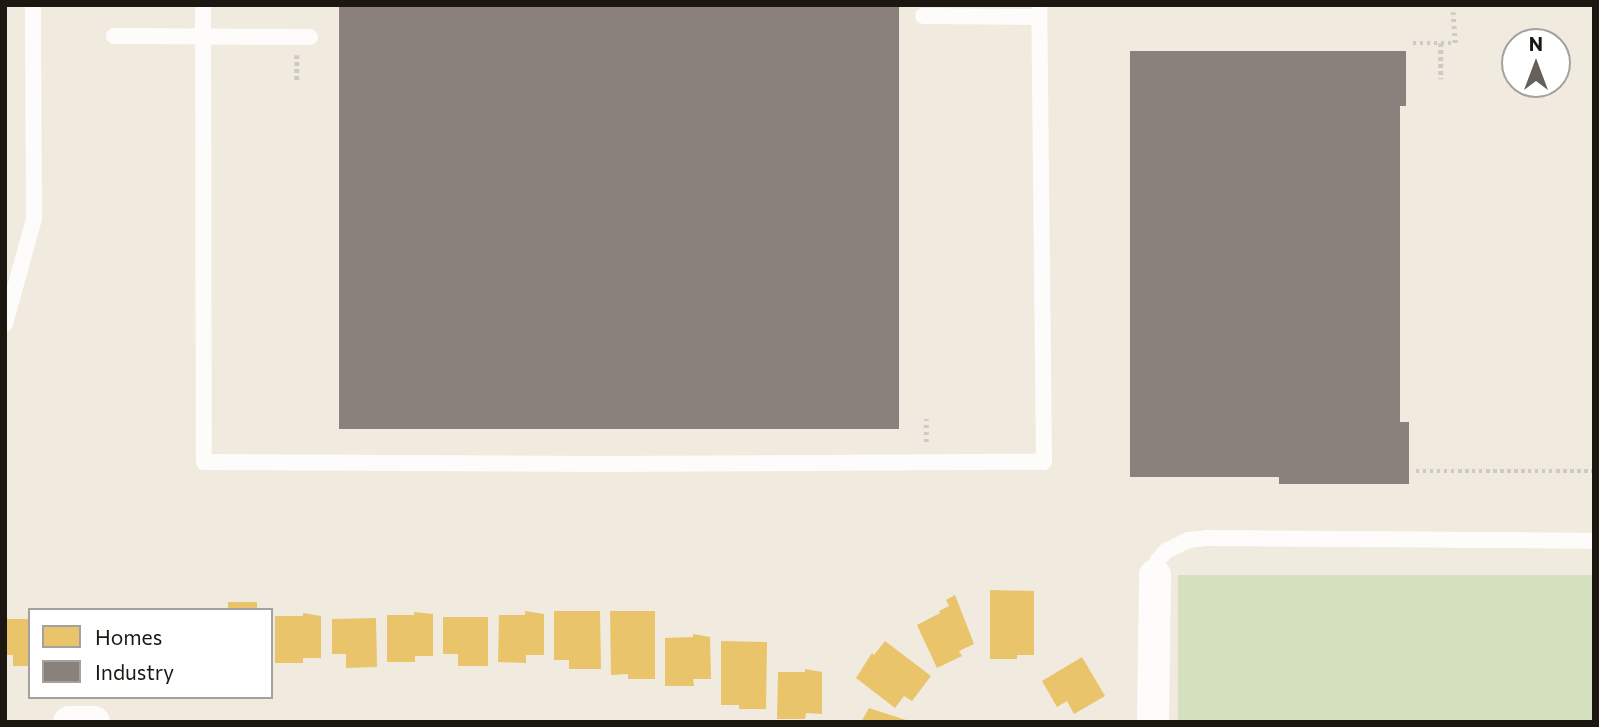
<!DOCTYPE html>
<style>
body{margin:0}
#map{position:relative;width:1599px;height:727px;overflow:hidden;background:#f0eadf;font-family:Commissioner,sans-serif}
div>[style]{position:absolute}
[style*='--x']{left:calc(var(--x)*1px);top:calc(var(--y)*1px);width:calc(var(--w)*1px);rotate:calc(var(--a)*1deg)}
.green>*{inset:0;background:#d6e1bf;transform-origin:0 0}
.homes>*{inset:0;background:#e9c46a;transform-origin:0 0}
.industry>*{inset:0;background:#8a817c;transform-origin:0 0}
.path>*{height:4.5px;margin-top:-2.25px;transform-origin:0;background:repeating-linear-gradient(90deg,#cecbc7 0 3.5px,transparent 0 7px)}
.lane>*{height:16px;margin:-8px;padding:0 8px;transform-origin:8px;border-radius:8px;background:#fdfcfa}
.street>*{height:32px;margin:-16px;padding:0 16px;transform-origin:16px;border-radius:16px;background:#fdfcfa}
span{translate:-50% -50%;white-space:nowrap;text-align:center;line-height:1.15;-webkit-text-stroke:7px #fff;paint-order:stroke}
.frame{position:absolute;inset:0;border:7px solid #1c1710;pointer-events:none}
.legend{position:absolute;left:28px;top:608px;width:245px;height:91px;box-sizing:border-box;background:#fff;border:2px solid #a4a29f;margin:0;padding:9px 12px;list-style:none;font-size:21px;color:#1c1710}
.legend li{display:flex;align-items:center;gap:14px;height:35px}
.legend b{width:35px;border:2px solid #a4a29f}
.north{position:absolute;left:1501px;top:28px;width:70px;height:70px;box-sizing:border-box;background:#fff;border:2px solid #a4a29f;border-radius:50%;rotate:0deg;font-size:19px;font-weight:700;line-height:28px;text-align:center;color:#1c1710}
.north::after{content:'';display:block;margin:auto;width:24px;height:32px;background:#666158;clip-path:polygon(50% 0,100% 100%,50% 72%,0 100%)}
</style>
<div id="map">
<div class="green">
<i style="left:1594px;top:575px;width:147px;height:416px;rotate:90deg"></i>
</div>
<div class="homes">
<i style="clip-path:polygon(990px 590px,1034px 591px,1034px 655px,1017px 655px,1017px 659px,990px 659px)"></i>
<i style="clip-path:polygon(955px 595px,974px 644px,959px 651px,962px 656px,937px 668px,917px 625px,940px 613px,939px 611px,949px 606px,946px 600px)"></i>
<i style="left:228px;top:602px;width:29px;height:8px"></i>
<i style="clip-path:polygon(525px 611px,544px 614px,544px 655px,526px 655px,526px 663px,498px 662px,499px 615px,525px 615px)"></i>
<i style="clip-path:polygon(554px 611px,600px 611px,601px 669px,569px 669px,569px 660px,554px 660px)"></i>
<i style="clip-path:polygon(610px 611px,655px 611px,655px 679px,628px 679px,628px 674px,611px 675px)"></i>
<i style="clip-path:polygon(414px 612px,433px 614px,433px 656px,415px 656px,415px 662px,387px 662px,387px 615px,414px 615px)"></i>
<i style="clip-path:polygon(303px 613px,321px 616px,321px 658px,303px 658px,303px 663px,275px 663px,275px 616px,303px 616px)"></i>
<i style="clip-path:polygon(443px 617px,488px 617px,488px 666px,458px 666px,458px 654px,443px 654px)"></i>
<i style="clip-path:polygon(376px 618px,377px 667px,346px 668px,346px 654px,332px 654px,332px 619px)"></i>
<i style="clip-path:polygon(5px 619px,30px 619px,30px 666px,13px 666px,13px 655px,5px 655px)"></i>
<i style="clip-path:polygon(693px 634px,710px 637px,711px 679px,693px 679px,694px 686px,665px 686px,665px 638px,693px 637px)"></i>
<i style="clip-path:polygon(721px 641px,767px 642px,766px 709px,739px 709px,739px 705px,721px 705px)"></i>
<i style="clip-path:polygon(885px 641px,931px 676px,912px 701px,904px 696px,895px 708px,856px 678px,872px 653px,874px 655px)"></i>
<i style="clip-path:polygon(1082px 657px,1105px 696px,1074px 714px,1067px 701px,1057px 707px,1042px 681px)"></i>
<i style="clip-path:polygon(805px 669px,822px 672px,822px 714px,806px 713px,805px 719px,777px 719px,778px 672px,805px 672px)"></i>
<i style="clip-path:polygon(869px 708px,909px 721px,909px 722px,861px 722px)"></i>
</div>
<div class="industry">
<i style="left:339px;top:5px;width:560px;height:424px"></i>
<i style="clip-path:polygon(1130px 51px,1406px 51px,1406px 106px,1400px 106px,1400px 422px,1409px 422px,1409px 484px,1279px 484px,1279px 477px,1130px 477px)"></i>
</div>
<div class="path">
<i style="--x:1413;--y:43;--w:42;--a:0"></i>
<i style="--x:1455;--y:43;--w:31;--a:-94"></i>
<i style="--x:1441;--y:43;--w:36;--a:90"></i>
<i style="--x:297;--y:55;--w:25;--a:90"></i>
<i style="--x:926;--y:442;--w:23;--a:-90"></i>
<i style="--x:1416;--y:471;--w:178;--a:0"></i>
</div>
<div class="lane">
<i style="--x:203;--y:5;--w:457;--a:89.9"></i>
<i style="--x:204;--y:462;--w:396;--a:0.3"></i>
<i style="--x:600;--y:464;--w:444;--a:-0.3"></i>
<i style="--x:1044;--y:462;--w:457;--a:-90.6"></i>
<i style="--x:923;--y:16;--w:116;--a:0.5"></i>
<i style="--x:114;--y:36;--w:196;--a:0.3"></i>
<i style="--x:5;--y:324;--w:109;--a:-74.6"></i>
<i style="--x:34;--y:219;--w:214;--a:-90.3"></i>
<i style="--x:1155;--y:575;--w:15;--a:-79"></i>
<i style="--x:1158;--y:560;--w:12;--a:-48"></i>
<i style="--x:1166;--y:551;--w:25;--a:-26"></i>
<i style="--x:1189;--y:540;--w:18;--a:-6"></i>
<i style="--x:1207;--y:538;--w:387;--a:0.4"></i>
</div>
<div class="street">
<i style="--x:69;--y:722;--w:25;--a:0"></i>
<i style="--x:1153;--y:722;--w:147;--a:-89.2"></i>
</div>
<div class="frame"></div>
<ul class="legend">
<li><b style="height:19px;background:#e9c46a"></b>Homes</li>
<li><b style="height:19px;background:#8a817c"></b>Industry</li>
</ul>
<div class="north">N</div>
</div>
